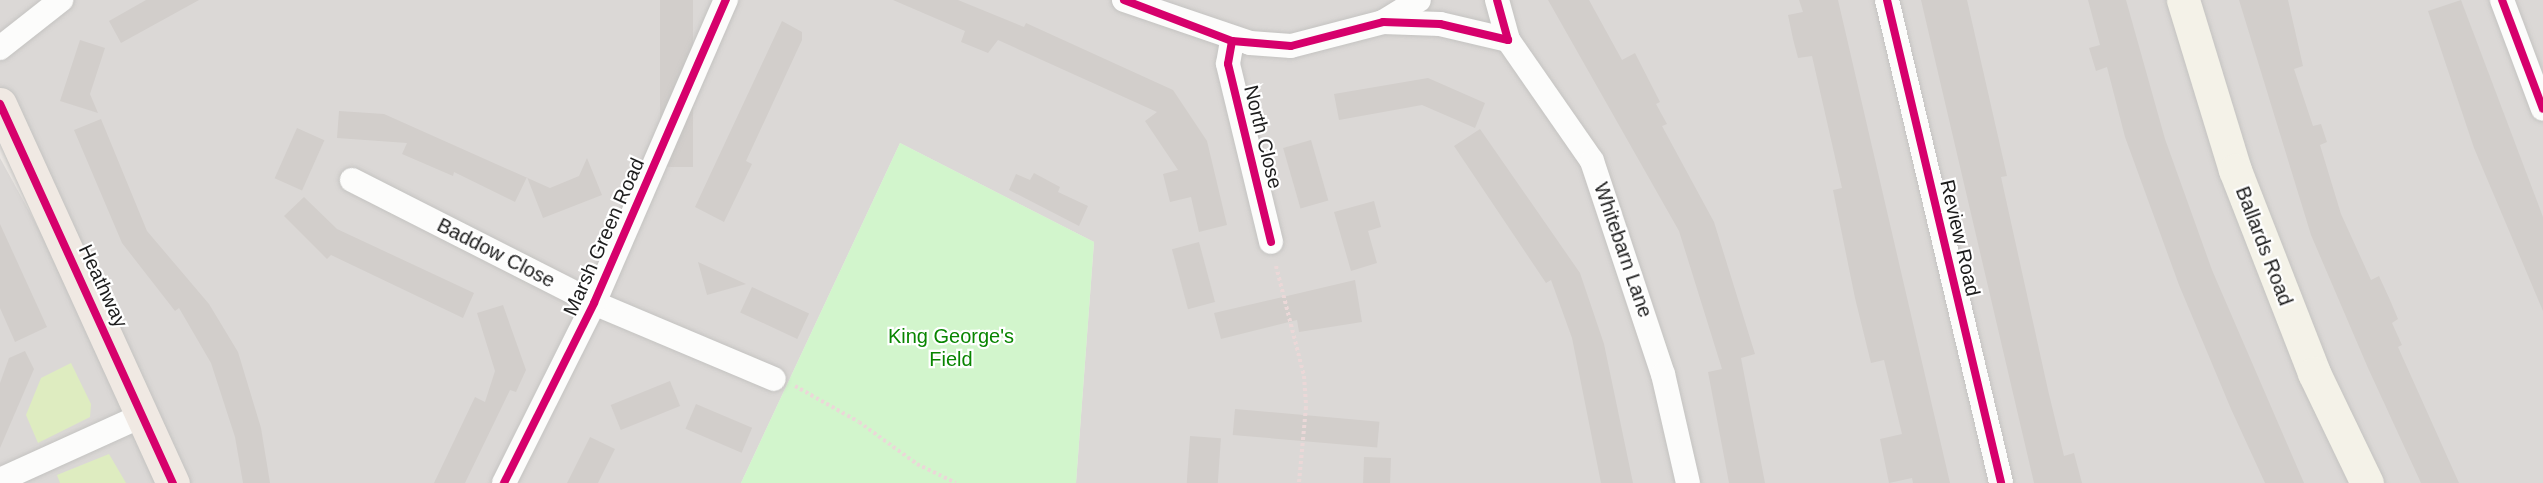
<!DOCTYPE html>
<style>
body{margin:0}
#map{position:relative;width:2543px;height:483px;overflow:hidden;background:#ece8e4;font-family:Helvetica,sans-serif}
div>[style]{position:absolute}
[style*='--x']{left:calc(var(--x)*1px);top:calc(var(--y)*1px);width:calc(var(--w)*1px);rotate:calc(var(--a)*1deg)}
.residential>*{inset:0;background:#dbd8d6}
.grass>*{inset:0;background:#deecc0}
.park>*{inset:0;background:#d2f5cc}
.building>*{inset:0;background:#d2cecb;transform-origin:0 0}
.path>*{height:4px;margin-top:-2px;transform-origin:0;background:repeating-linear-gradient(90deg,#ebd8d8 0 3px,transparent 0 6px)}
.roads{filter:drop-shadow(0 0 2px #c4c3c1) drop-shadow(0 0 2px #c4c3c1)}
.street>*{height:24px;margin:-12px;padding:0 12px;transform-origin:12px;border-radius:12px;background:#fcfcfb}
.secondary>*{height:33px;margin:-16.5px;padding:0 16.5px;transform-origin:16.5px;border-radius:16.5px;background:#f4f2e8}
.primary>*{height:33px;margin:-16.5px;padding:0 16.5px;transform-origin:16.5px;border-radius:16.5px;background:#f0e9e3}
.cycleway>*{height:8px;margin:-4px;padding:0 4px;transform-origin:4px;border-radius:4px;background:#d6006c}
span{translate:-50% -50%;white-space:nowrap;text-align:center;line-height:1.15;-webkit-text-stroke:4.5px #fff;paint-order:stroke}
.street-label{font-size:20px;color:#1d1d1d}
.park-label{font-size:20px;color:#088500}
</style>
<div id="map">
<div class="residential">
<i style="clip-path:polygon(0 0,2543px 0,2543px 483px,1076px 483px,1094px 242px,900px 143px,741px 483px,0 483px,0 158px,138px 410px,0 104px)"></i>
</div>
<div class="grass">
<i style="clip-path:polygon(71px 363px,91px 404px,90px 417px,38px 443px,26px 415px,41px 378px)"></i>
<i style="clip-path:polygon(109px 454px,126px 483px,60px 483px,57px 475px)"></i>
</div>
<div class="park">
<i style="clip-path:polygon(900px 143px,1094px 242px,1076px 483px,741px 483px)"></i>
</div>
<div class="building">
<i style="clip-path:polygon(146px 0,199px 0,121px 43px,109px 21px)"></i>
<i style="left:660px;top:0;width:33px;height:167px"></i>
<i style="clip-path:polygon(893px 0,958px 0,1024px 27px,1026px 23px,1173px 90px,1207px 141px,1227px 225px,1199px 232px,1191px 197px,1170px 202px,1163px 174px,1178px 170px,1145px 121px,1157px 112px,998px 40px,988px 53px,961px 42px,965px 31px)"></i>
<i style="clip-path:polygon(1548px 0,1589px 0,1622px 60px,1635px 53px,1660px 102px,1656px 104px,1667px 124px,1662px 126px,1714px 222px,1755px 354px,1741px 358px,1765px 483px,1729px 483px,1708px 372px,1722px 369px,1679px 231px)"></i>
<i style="clip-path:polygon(1799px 0,1838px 0,1950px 483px,1913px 483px,1912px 478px,1889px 483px,1880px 439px,1902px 434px,1884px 360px,1871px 363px,1855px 298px,1833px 190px,1842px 188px,1812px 56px,1798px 58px,1793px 39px,1788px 15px,1803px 12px)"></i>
<i style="clip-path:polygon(1921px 0,1967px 0,2007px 176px,2001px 177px,2048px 390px,2064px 456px,2074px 453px,2082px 483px,2034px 483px)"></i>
<i style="clip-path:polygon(2088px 0,2126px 0,2165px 139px,2212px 270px,2304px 483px,2265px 483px,2231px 409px,2179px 285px,2125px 137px,2107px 67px,2096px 71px,2089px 48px,2100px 45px)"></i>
<i style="clip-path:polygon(2239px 0,2288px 0,2303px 66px,2294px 69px,2313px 126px,2321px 124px,2327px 142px,2320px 145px,2341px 214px,2371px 280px,2379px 276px,2390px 300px,2398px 319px,2392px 323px,2402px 345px,2398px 347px,2459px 483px,2421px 483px,2368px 368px,2311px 235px)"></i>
<i style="clip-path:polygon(2461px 0,2543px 217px,2543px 311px,2474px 148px,2428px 11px)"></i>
<i style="clip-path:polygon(782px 21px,802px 32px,802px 40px,746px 161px,752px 164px,724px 222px,695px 207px)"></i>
<i style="clip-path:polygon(80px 40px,105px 48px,90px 94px,98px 113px,60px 101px)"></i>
<i style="clip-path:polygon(1428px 78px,1485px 103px,1475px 128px,1422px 105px,1339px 120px,1334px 94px)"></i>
<i style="clip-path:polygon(339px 111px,384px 114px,550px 188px,579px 176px,587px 158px,602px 195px,543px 218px,527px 177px,515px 202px,454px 172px,453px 176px,402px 154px,407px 143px,337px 138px)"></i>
<i style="clip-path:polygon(101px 119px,147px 231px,209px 304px,238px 352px,261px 428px,270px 483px,243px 483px,235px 437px,211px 363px,179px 308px,175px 311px,122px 243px,74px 130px)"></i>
<i style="left:297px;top:128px;width:30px;height:55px;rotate:24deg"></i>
<i style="clip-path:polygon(1480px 129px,1580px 273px,1604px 344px,1633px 483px,1601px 483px,1572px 338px,1551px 280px,1546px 283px,1454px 146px)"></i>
<i style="left:1311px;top:140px;width:63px;height:29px;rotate:74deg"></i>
<i style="clip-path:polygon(1034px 173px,1060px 187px,1058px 192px,1088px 206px,1079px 226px,1009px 190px,1016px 174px,1030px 180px)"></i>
<i style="clip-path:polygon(304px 197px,337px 229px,474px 293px,463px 318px,331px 255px,327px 259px,284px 216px)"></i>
<i style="clip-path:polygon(1374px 201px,1381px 227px,1368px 231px,1377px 263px,1351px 271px,1334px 212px)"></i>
<i style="clip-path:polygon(0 224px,47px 327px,15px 342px,0 308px)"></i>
<i style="left:1199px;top:242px;width:62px;height:28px;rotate:75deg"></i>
<i style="clip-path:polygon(698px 262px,746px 284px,707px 295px)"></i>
<i style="clip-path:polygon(1355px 280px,1362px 322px,1299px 332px,1297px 320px,1221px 339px,1214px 313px)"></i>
<i style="left:752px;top:287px;width:63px;height:28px;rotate:25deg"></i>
<i style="clip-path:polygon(503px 305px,526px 370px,516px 392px,510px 390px,465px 483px,434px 483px,475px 397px,485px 402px,495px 371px,477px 313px)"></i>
<i style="clip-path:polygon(25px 351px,34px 369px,0 448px,0 383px,9px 358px)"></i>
<i style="left:670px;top:381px;width:27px;height:64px;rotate:68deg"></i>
<i style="left:696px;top:404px;width:61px;height:27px;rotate:23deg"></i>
<i style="left:1235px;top:409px;width:145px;height:26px;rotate:5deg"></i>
<i style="left:1190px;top:436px;width:31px;height:47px;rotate:4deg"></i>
<i style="clip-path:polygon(590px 437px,615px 449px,598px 483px,567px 483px)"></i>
<i style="left:1364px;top:457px;width:27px;height:26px;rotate:2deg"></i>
</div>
<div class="path">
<i style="--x:1276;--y:266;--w:114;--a:75.7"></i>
<i style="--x:1304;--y:376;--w:31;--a:86"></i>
<i style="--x:1306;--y:407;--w:76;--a:95.3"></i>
<i style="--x:795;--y:386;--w:73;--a:29.4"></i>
<i style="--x:859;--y:422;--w:72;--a:35.9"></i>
<i style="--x:917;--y:464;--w:43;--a:26"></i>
</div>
<div class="roads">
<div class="street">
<i style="--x:1124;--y:0;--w:133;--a:18.8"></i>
<i style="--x:1250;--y:43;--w:41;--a:4.2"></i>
<i style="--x:1291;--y:46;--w:95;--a:-14.6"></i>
<i style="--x:1383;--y:22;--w:57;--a:2"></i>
<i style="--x:1440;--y:24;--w:70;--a:13.2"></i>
<i style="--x:1497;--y:0;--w:41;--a:74.6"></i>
<i style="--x:1508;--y:40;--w:147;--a:55.2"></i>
<i style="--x:1592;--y:161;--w:225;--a:71.6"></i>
<i style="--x:1663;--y:374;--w:112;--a:77.1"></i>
<i style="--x:1887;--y:0;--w:496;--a:76.7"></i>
<i style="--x:2502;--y:0;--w:116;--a:69.4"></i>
<i style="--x:1383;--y:22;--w:42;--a:-31.4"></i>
<i style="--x:1232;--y:41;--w:23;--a:100"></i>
<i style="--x:1228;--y:64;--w:183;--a:76.4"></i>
<i style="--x:0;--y:48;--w:78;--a:-38.2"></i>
<i style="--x:352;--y:180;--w:271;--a:26.9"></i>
<i style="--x:594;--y:303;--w:195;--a:22.9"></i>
<i style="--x:0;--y:480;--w:155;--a:-24.4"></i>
<i style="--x:504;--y:483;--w:201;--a:-63.4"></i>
<i style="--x:594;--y:303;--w:331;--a:-66.5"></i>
</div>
<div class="secondary">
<i style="--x:2183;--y:0;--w:178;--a:73"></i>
<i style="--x:2235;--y:170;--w:218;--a:68.7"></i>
<i style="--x:2314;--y:373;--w:122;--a:64.3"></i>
</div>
<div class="primary">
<i style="--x:0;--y:104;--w:417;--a:65.5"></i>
</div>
</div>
<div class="cycleway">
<i style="--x:1124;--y:0;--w:116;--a:20.8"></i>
<i style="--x:1232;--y:41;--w:59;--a:4.8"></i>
<i style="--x:1291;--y:46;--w:95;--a:-14.6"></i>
<i style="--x:1383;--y:22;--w:57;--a:2"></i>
<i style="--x:1440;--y:24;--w:70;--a:13.2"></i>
<i style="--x:1508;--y:40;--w:41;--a:-105.4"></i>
<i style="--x:1887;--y:0;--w:496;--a:76.7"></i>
<i style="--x:2502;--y:0;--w:116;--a:69.4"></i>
<i style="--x:1232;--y:41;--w:23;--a:100"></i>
<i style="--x:1228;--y:64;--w:183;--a:76.4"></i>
<i style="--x:0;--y:104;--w:417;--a:65.5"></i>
<i style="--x:504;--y:483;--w:201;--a:-63.4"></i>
<i style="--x:594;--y:303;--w:331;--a:-66.5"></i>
</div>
<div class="street-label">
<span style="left:1263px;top:137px;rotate:76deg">North Close</span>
<span style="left:604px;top:237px;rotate:-66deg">Marsh Green Road</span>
<span style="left:1960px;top:238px;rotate:77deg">Review Road</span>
<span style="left:2264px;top:246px;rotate:69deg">Ballards Road</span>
<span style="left:1623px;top:250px;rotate:71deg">Whitebarn Lane</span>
<span style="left:496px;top:253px;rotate:27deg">Baddow Close</span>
<span style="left:103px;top:286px;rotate:65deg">Heathway</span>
</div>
<div class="park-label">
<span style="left:951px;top:348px">King George's<br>Field</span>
</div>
</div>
